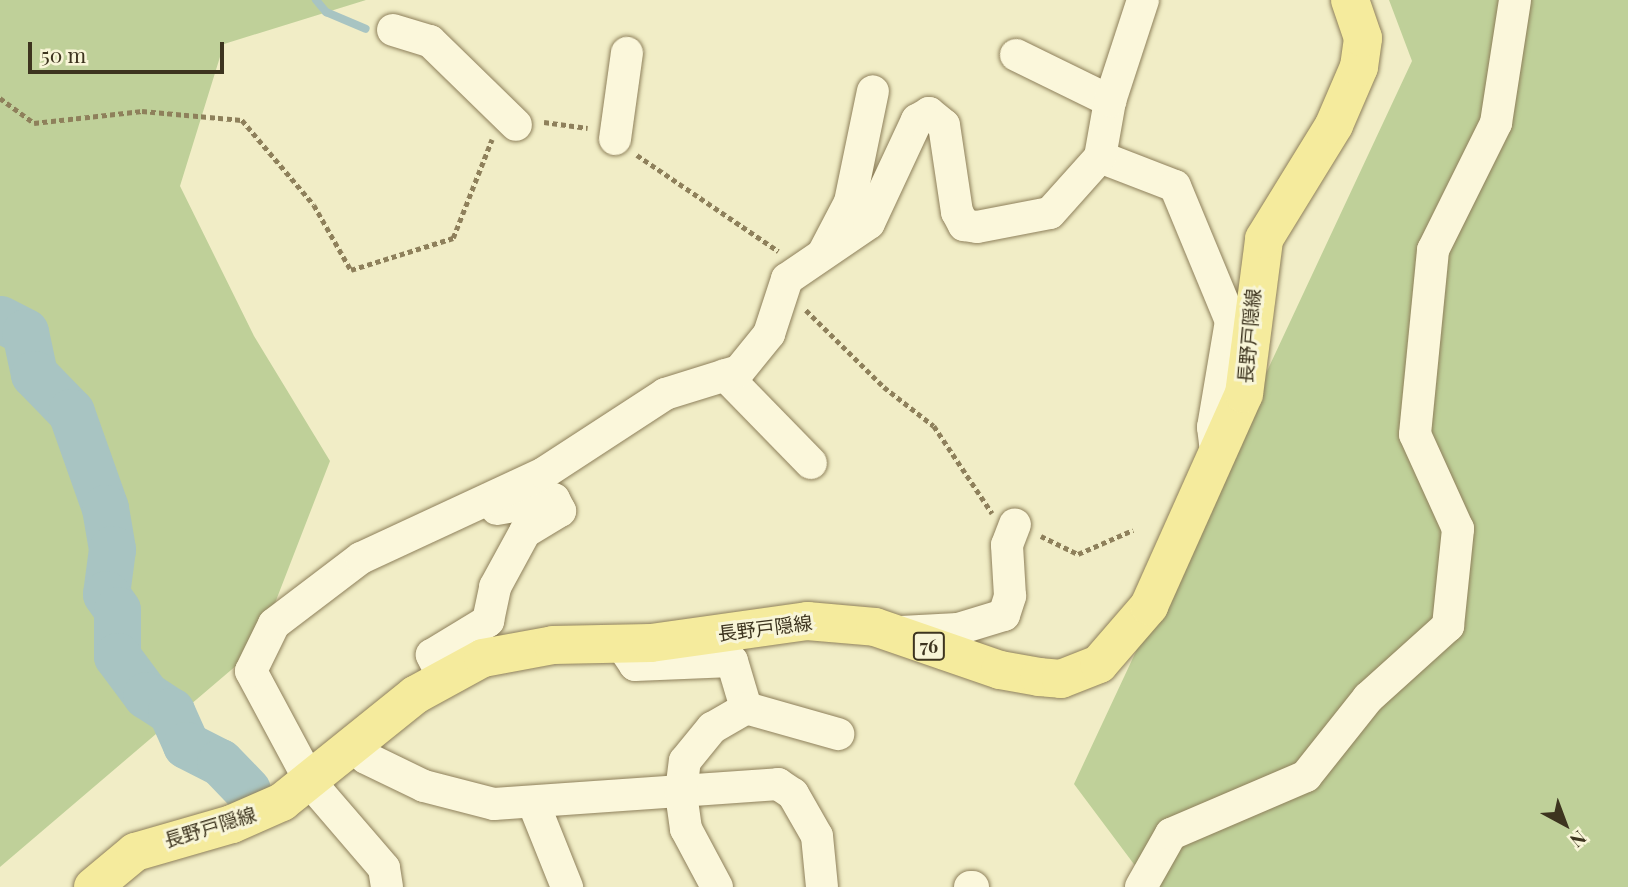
<!DOCTYPE html>
<meta charset="utf-8">
<style>
body{margin:0}
#map{position:relative;width:1628px;height:887px;overflow:hidden;background:#f1edc6;font-family:"Playfair Display","Noto Sans JP",serif}
div>[style]{position:absolute}
[style*='--x']{left:calc(var(--x)*1px);top:calc(var(--y)*1px);width:calc(var(--w)*1px);rotate:calc(var(--a)*1deg)}
.green>*{inset:0;background:#bfd099}
.stream>*{height:8px;margin:-4px;padding:0 4px;transform-origin:4px;border-radius:4px;background:#a8c4c2}
.river>*{height:47px;margin:-23.5px;padding:0 23.5px;transform-origin:23.5px;border-radius:23.5px;background:#a8c4c2}
.path>*{height:4.5px;margin-top:-2.25px;transform-origin:0;background:repeating-linear-gradient(90deg,#8e805b 0 5px,transparent 0 8.5px)}
.roads{filter:drop-shadow(0 0 2px #8e805b) drop-shadow(0 0 2px #8e805b)}
.minor>*{height:32px;margin:-16px;padding:0 16px;transform-origin:16px;border-radius:16px;background:#fbf7db}
.major>*{height:38px;margin:-19px;padding:0 19px;transform-origin:19px;border-radius:19px;background:#f5eb9d}
span{translate:-50% -50%;white-space:nowrap;text-align:center;line-height:1.15;-webkit-text-stroke:6px #f8f5d7;paint-order:stroke}
.shield-label span{padding:2px 5px;background:#f8f5d7;border:2px solid;border-radius:5px;-webkit-text-stroke-width:0}
.shield-label{font-size:18px;color:#3d341f;font-weight:700}
.street-label{font-size:19px;color:#3d341f}
.north{position:absolute;left:1530px;top:789px;width:70px;height:70px;-webkit-text-stroke:5px #f8f5d7;paint-order:stroke;rotate:139deg;font-size:19px;font-weight:700;line-height:28px;text-align:center;color:#3d341f}
.north::after{content:'';display:block;margin:auto;width:24px;height:32px;background:#3d341f;clip-path:polygon(50% 0,100% 100%,50% 72%,0 100%)}
.scale{position:absolute;left:28px;top:42px;width:196px;height:32px;box-sizing:border-box;border:4px solid #3d341f;border-top:0;padding-left:9px;font-size:21px;line-height:24px;white-space:nowrap;color:#3d341f;-webkit-text-stroke:5px #f8f5d7;paint-order:stroke}
</style>
<div id="map">
<div class="green">
<i style="clip-path:polygon(0 0,366px 0,224px 44px,180px 186px,254px 336px,330px 461px,258px 647px,0 867px)"></i>
<i style="clip-path:polygon(1389px 0,1628px 0,1628px 887px,1151px 887px,1074px 784px,1412px 61px)"></i>
</div>
<div class="stream">
<i style="--x:316;--y:0;--w:16;--a:50"></i>
<i style="--x:326;--y:12;--w:43;--a:23"></i>
</div>
<div class="river">
<i style="--x:0;--y:319;--w:28;--a:27"></i>
<i style="--x:25;--y:332;--w:43;--a:77.9"></i>
<i style="--x:34;--y:374;--w:53;--a:45.8"></i>
<i style="--x:71;--y:412;--w:102;--a:70.5"></i>
<i style="--x:105;--y:508;--w:42;--a:80.3"></i>
<i style="--x:112;--y:549;--w:45;--a:97.6"></i>
<i style="--x:106;--y:594;--w:19;--a:55"></i>
<i style="--x:117;--y:610;--w:46;--a:90"></i>
<i style="--x:117;--y:656;--w:49;--a:53.4"></i>
<i style="--x:146;--y:695;--w:30;--a:33"></i>
<i style="--x:171;--y:711;--w:37;--a:66"></i>
<i style="--x:186;--y:745;--w:38;--a:27"></i>
<i style="--x:220;--y:762;--w:39;--a:46"></i>
</div>
<div class="path">
<i style="--x:0;--y:98;--w:42;--a:36.3"></i>
<i style="--x:34;--y:123;--w:109;--a:-6.3"></i>
<i style="--x:142;--y:111;--w:100;--a:5.1"></i>
<i style="--x:242;--y:120;--w:111;--a:49.7"></i>
<i style="--x:314;--y:205;--w:75;--a:60.4"></i>
<i style="--x:351;--y:270;--w:107;--a:-17.4"></i>
<i style="--x:453;--y:238;--w:106;--a:-68.5"></i>
<i style="--x:544;--y:122;--w:44;--a:7.8"></i>
<i style="--x:637;--y:155;--w:171;--a:34.2"></i>
<i style="--x:806;--y:310;--w:110;--a:44.6"></i>
<i style="--x:884;--y:387;--w:63;--a:38"></i>
<i style="--x:934;--y:426;--w:105;--a:56.3"></i>
<i style="--x:1041;--y:536;--w:41;--a:25.9"></i>
<i style="--x:1078;--y:554;--w:60;--a:-23.6"></i>
</div>
<div class="roads">
<div class="minor">
<i style="--x:393;--y:30;--w:39;--a:17"></i>
<i style="--x:430;--y:41;--w:120;--a:44.3"></i>
<i style="--x:1016;--y:55;--w:105;--a:26.1"></i>
<i style="--x:615;--y:139;--w:87;--a:-82.1"></i>
<i style="--x:1100;--y:157;--w:80;--a:21.1"></i>
<i style="--x:1175;--y:186;--w:146;--a:67.5"></i>
<i style="--x:1231;--y:321;--w:108;--a:99.6"></i>
<i style="--x:1213;--y:427;--w:24;--a:83"></i>
<i style="--x:824;--y:252;--w:56;--a:-62.5"></i>
<i style="--x:850;--y:202;--w:113;--a:-78.3"></i>
<i style="--x:725;--y:375;--w:123;--a:45.7"></i>
<i style="--x:901;--y:632;--w:57;--a:-3"></i>
<i style="--x:958;--y:629;--w:48;--a:-16.9"></i>
<i style="--x:1004;--y:615;--w:20;--a:-72"></i>
<i style="--x:1010;--y:596;--w:51;--a:-93.4"></i>
<i style="--x:1007;--y:545;--w:22;--a:-69"></i>
<i style="--x:621;--y:644;--w:25;--a:56"></i>
<i style="--x:635;--y:665;--w:97;--a:-2.4"></i>
<i style="--x:732;--y:661;--w:49;--a:73.4"></i>
<i style="--x:746;--y:708;--w:96;--a:15.8"></i>
<i style="--x:443;--y:677;--w:25;--a:-117"></i>
<i style="--x:432;--y:655;--w:66;--a:-31.3"></i>
<i style="--x:488;--y:621;--w:35;--a:-78"></i>
<i style="--x:495;--y:587;--w:63;--a:-61.4"></i>
<i style="--x:525;--y:532;--w:41;--a:-31"></i>
<i style="--x:560;--y:511;--w:13;--a:-117"></i>
<i style="--x:554;--y:499;--w:58;--a:170"></i>
<i style="--x:357;--y:742;--w:18;--a:61"></i>
<i style="--x:366;--y:758;--w:64;--a:25.8"></i>
<i style="--x:424;--y:786;--w:72;--a:14.4"></i>
<i style="--x:494;--y:804;--w:285;--a:-4"></i>
<i style="--x:778;--y:784;--w:18;--a:34"></i>
<i style="--x:793;--y:794;--w:48;--a:60.3"></i>
<i style="--x:817;--y:836;--w:51;--a:84.4"></i>
<i style="--x:533;--y:802;--w:92;--a:68.2"></i>
<i style="--x:387;--y:887;--w:19;--a:-99"></i>
<i style="--x:384;--y:868;--w:112;--a:-130.7"></i>
<i style="--x:311;--y:783;--w:127;--a:-118.2"></i>
<i style="--x:251;--y:671;--w:52;--a:-63.9"></i>
<i style="--x:274;--y:624;--w:109;--a:-37.2"></i>
<i style="--x:361;--y:558;--w:202;--a:-24.9"></i>
<i style="--x:544;--y:473;--w:145;--a:-33.1"></i>
<i style="--x:665;--y:394;--w:77;--a:-17.3"></i>
<i style="--x:739;--y:371;--w:48;--a:-51"></i>
<i style="--x:769;--y:334;--w:58;--a:-71.9"></i>
<i style="--x:787;--y:279;--w:99;--a:-34.3"></i>
<i style="--x:869;--y:223;--w:114;--a:-65"></i>
<i style="--x:917;--y:120;--w:14;--a:-30"></i>
<i style="--x:929;--y:113;--w:19;--a:39"></i>
<i style="--x:944;--y:125;--w:88;--a:81.5"></i>
<i style="--x:957;--y:212;--w:15;--a:62"></i>
<i style="--x:964;--y:225;--w:13;--a:9"></i>
<i style="--x:977;--y:227;--w:74;--a:-10.9"></i>
<i style="--x:1050;--y:213;--w:75;--a:-48.2"></i>
<i style="--x:1100;--y:157;--w:57;--a:-79.9"></i>
<i style="--x:1110;--y:101;--w:106;--a:-71.9"></i>
<i style="--x:717;--y:887;--w:66;--a:-118.1"></i>
<i style="--x:686;--y:829;--w:37;--a:-98"></i>
<i style="--x:681;--y:792;--w:31;--a:-83"></i>
<i style="--x:685;--y:761;--w:43;--a:-50.7"></i>
<i style="--x:712;--y:728;--w:39;--a:-30"></i>
<i style="--x:970;--y:887;--w:3;--a:0"></i>
<i style="--x:1141;--y:887;--w:61;--a:-60.5"></i>
<i style="--x:1171;--y:834;--w:147;--a:-23.2"></i>
<i style="--x:1306;--y:776;--w:100;--a:-51.5"></i>
<i style="--x:1368;--y:698;--w:108;--a:-42"></i>
<i style="--x:1448;--y:626;--w:98;--a:-84.1"></i>
<i style="--x:1458;--y:529;--w:104;--a:-114.4"></i>
<i style="--x:1415;--y:434;--w:185;--a:-84.4"></i>
<i style="--x:1433;--y:250;--w:142;--a:-63.6"></i>
<i style="--x:1496;--y:123;--w:124;--a:-81.2"></i>
</div>
<div class="major">
<i style="--x:93;--y:887;--w:55;--a:-39.8"></i>
<i style="--x:135;--y:852;--w:101;--a:-16.1"></i>
<i style="--x:232;--y:824;--w:55;--a:-23.7"></i>
<i style="--x:282;--y:802;--w:171;--a:-38.8"></i>
<i style="--x:415;--y:695;--w:77;--a:-28.6"></i>
<i style="--x:483;--y:658;--w:71;--a:-10.5"></i>
<i style="--x:553;--y:645;--w:98;--a:-1.2"></i>
<i style="--x:651;--y:643;--w:158;--a:-8"></i>
<i style="--x:807;--y:621;--w:68;--a:5"></i>
<i style="--x:875;--y:627;--w:132;--a:19"></i>
<i style="--x:1000;--y:670;--w:40;--a:10"></i>
<i style="--x:1039;--y:677;--w:22;--a:5"></i>
<i style="--x:1061;--y:679;--w:41;--a:-21.5"></i>
<i style="--x:1099;--y:664;--w:77;--a:-49.2"></i>
<i style="--x:1149;--y:606;--w:232;--a:-65.9"></i>
<i style="--x:1244;--y:394;--w:156;--a:-82.6"></i>
<i style="--x:1264;--y:239;--w:134;--a:-58.4"></i>
<i style="--x:1334;--y:125;--w:63;--a:-66.7"></i>
<i style="--x:1359;--y:67;--w:29;--a:-82"></i>
<i style="--x:1363;--y:38;--w:40;--a:-108.9"></i>
</div>
</div>
<div class="shield-label">
<span style="left:929px;top:646px">76</span>
</div>
<div class="street-label">
<span style="left:1249px;top:336px;rotate:-85deg">長野戸隠線</span>
<span style="left:765px;top:628px;rotate:-7deg">長野戸隠線</span>
<span style="left:210px;top:827px;rotate:-17deg">長野戸隠線</span>
</div>
<div class="north">N</div>
<div class="scale">50 m</div>
</div>
